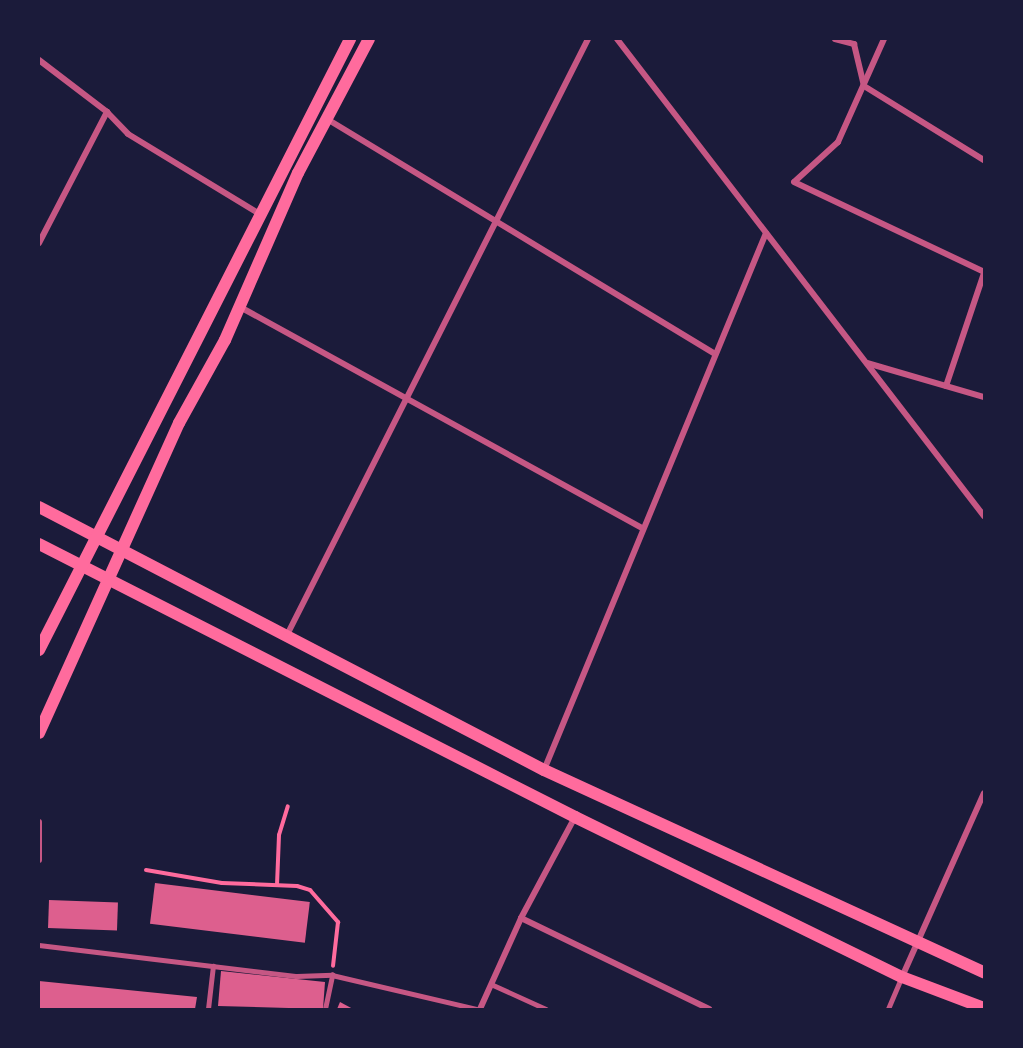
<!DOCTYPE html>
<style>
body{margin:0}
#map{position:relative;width:1023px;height:1048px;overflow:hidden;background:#1b1b3a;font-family:Inter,sans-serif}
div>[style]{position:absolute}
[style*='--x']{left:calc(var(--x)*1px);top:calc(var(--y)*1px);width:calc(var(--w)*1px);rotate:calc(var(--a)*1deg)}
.building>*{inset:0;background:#dd5f8e;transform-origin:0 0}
.path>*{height:4px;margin:-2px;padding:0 2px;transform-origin:2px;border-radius:2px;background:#ff6b9d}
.service>*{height:4.5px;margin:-2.25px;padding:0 2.25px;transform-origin:2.25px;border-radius:2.25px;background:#c65784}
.minor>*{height:6px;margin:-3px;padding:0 3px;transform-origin:3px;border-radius:3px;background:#c65784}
.secondary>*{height:12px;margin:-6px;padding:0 6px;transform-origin:6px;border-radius:6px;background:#ff6b9d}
span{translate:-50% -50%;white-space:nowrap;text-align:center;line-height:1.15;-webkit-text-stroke:5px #1b1b3a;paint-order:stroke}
.frame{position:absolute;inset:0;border:40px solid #1b1b3a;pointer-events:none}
</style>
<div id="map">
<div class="building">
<i style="left:155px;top:883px;width:156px;height:41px;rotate:7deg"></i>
<i style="left:49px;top:900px;width:69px;height:28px;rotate:2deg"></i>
<i style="clip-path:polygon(221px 971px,325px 982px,323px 1009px,218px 1006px)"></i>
<i style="clip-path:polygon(39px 981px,197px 997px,195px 1009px,39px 1009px)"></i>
<i style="clip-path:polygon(340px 1002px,353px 1009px,337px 1009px)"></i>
</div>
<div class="path">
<i style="--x:146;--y:870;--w:77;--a:9.7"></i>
<i style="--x:222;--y:883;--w:75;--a:2.3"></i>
<i style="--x:297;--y:886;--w:14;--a:17"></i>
<i style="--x:310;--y:890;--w:43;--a:48.8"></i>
<i style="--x:338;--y:922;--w:44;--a:96.5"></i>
<i style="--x:277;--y:885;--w:50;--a:-87.7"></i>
<i style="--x:279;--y:835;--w:30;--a:-73"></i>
</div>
<div class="service">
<i style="--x:39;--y:945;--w:260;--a:6.9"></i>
<i style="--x:297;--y:976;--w:35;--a:-2"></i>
<i style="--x:332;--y:975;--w:149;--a:13.2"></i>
<i style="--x:491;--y:984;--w:60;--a:24.4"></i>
<i style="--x:208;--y:1009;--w:43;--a:-83.4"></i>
<i style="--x:325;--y:1009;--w:35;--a:-78"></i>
<i style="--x:888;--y:1009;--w:33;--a:-67"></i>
</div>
<div class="minor">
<i style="--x:617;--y:39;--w:602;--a:52.43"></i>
<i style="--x:835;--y:39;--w:20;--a:15"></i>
<i style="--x:854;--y:44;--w:43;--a:76.6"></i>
<i style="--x:864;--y:86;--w:141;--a:31.7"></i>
<i style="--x:884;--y:39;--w:113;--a:114.1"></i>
<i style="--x:838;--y:142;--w:59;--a:137.7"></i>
<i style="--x:794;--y:182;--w:210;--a:25.3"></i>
<i style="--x:39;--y:60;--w:86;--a:37.4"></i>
<i style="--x:107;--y:112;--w:30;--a:46"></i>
<i style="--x:128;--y:134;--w:156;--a:31.3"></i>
<i style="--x:327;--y:119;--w:454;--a:31.2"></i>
<i style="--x:39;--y:243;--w:148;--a:-62.6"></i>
<i style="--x:240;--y:307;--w:459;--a:28.8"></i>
<i style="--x:867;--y:363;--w:122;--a:16.2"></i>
<i style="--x:946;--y:386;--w:119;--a:-71.4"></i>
<i style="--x:288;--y:633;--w:665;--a:-63.2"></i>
<i style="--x:544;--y:770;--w:581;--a:-67.54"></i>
<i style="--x:39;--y:822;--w:38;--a:90"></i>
<i style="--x:521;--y:918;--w:209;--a:25.8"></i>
<i style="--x:902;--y:977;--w:201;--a:-66"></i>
<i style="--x:480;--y:1009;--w:100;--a:-65.7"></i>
<i style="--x:521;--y:918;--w:115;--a:-61.9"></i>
</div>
<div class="secondary">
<i style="--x:39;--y:507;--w:569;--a:27.51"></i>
<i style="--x:544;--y:770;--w:484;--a:24.7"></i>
<i style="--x:39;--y:544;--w:602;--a:26.99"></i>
<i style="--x:575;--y:817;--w:364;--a:26.1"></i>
<i style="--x:902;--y:977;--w:88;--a:20.7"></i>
<i style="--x:39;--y:650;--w:686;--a:-63.02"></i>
<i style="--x:39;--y:733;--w:340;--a:-65.7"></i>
<i style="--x:179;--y:423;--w:95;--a:-61"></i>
<i style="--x:225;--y:340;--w:182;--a:-66.4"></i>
<i style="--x:298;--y:173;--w:152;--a:-62.1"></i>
</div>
<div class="frame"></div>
</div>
